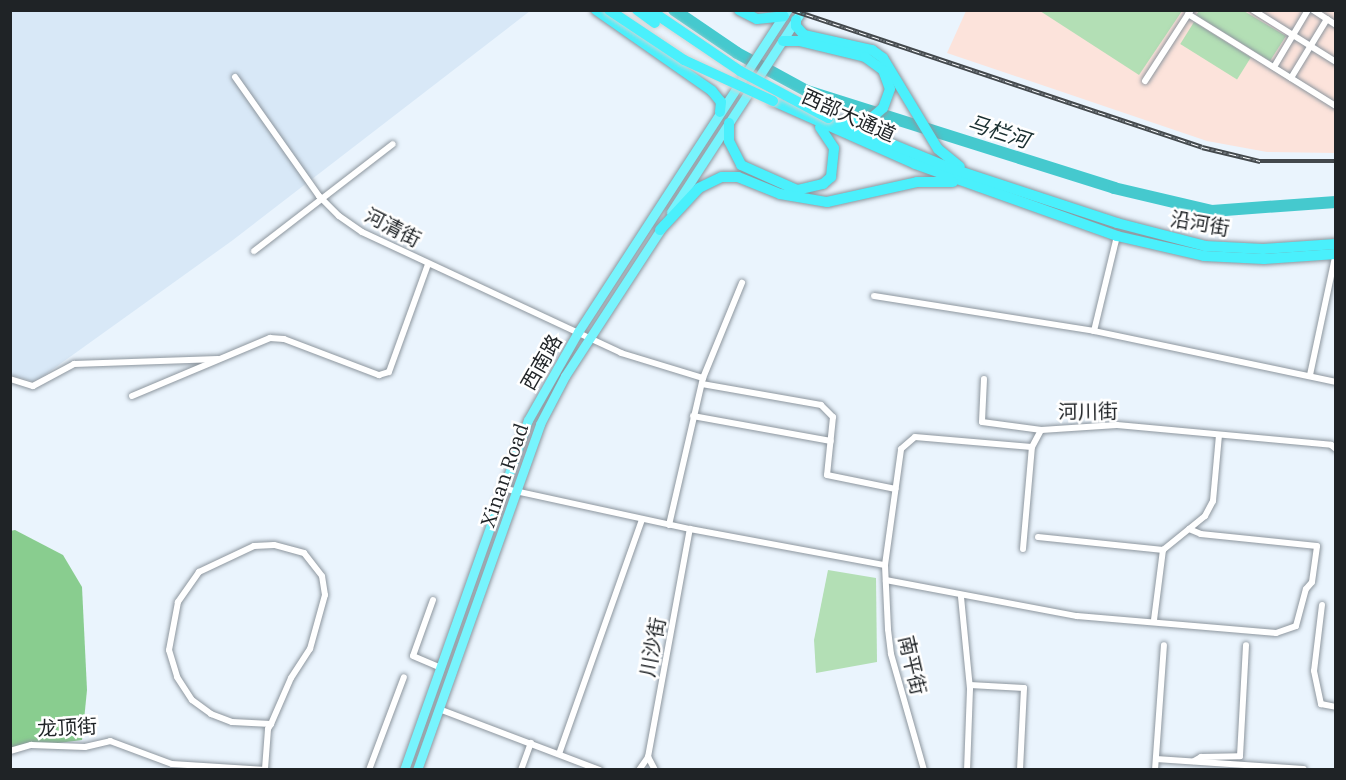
<!DOCTYPE html>
<meta charset="utf-8">
<style>
body{margin:0}
#map{position:relative;width:1346px;height:780px;overflow:hidden;background:#eaf4fd;font-family:"IBM Plex Serif","Noto Sans SC",serif}
div>[style]{position:absolute}
[style*='--x']{left:calc(var(--x)*1px);top:calc(var(--y)*1px);width:calc(var(--w)*1px);rotate:calc(var(--a)*1deg)}
.built>*{inset:0;background:#d8e8f7}
.education>*{inset:0;background:#fce3db}
.green>*{inset:0;background:#b3dfb5;transform-origin:0 0}
.forest>*{inset:0;background:#89cd8f}
.river>*{height:12px;margin:-6px;padding:0 6px;transform-origin:6px;border-radius:6px;background:#45c9ce}
.roads{filter:drop-shadow(0 0 2px #8d969e) drop-shadow(0 0 2px #8d969e)}
.minor>*{height:6px;margin:-3px;padding:0 3px;transform-origin:3px;border-radius:3px;background:#fff}
.primary>*{height:9px;margin:-4.5px;padding:0 4.5px;transform-origin:4.5px;border-radius:4.5px;background:#77f4fd}
.trunk>*{height:10px;margin:-5px;padding:0 5px;transform-origin:5px;border-radius:5px;background:#4af0fc}
.rail>*{height:4.5px;margin-top:-2.25px;transform-origin:0;background:repeating-linear-gradient(90deg,#fff 0 7px,#44494d 0 14px);box-sizing:border-box;border-block:2px solid #44494d}
.bridges{filter:drop-shadow(0 0 2px #d2d3d4) drop-shadow(0 0 2px #d2d3d4)}
.trunk-bridge>*{height:10px;margin:-5px;padding:0 5px;transform-origin:5px;border-radius:5px;background:#4af0fc}
span{translate:-50% -50%;white-space:nowrap;text-align:center;line-height:1.15;-webkit-text-stroke:5px #fff;paint-order:stroke}
.street-label{font-size:20px;color:#1f2326}
.water-label{font-size:21px;color:#182e2f;font-style:italic}
.frame{position:absolute;inset:0;border:12px solid #1f2326;pointer-events:none}
</style>
<div id="map">
<div class="built">
<i style="clip-path:polygon(10px 11px,530px 11px,233px 240px,35px 382px,11px 375px)"></i>
</div>
<div class="education">
<i style="clip-path:polygon(966px 11px,1335px 11px,1335px 153px,1267px 152px,1207px 141px,947px 53px)"></i>
</div>
<div class="green">
<i style="clip-path:polygon(1040px 11px,1182px 11px,1139px 75px)"></i>
<i style="clip-path:polygon(1199px 11px,1244px 11px,1286px 36px,1270px 61px,1196px 15px)"></i>
<i style="left:1194px;top:22px;width:67px;height:26px;rotate:32deg"></i>
<i style="clip-path:polygon(828px 570px,876px 578px,877px 662px,816px 673px,814px 640px)"></i>
</div>
<div class="forest">
<i style="clip-path:polygon(15px 530px,63px 555px,82px 587px,87px 690px,82px 740px,11px 749px,10px 531px)"></i>
</div>
<div class="river">
<i style="--x:674;--y:10;--w:76;--a:34.3"></i>
<i style="--x:737;--y:53;--w:80;--a:28.5"></i>
<i style="--x:807;--y:91;--w:322;--a:17.5"></i>
<i style="--x:1114;--y:188;--w:101;--a:13.2"></i>
<i style="--x:1212;--y:211;--w:124;--a:-4.2"></i>
</div>
<div class="roads">
<div class="minor">
<i style="--x:1253;--y:10;--w:98;--a:32.1"></i>
<i style="--x:1313;--y:10;--w:27;--a:33"></i>
<i style="--x:1188;--y:14;--w:174;--a:31.9"></i>
<i style="--x:1274;--y:67;--w:66;--a:-59.2"></i>
<i style="--x:235;--y:77;--w:146;--a:54.8"></i>
<i style="--x:319;--y:196;--w:28;--a:45"></i>
<i style="--x:339;--y:216;--w:28;--a:35"></i>
<i style="--x:362;--y:232;--w:286;--a:25"></i>
<i style="--x:621;--y:353;--w:86;--a:17"></i>
<i style="--x:1291;--y:78;--w:69;--a:-58.6"></i>
<i style="--x:1145;--y:81;--w:85;--a:-57.1"></i>
<i style="--x:254;--y:251;--w:175;--a:-37.6"></i>
<i style="--x:874;--y:296;--w:223;--a:9"></i>
<i style="--x:1094;--y:331;--w:98;--a:-76.4"></i>
<i style="--x:1094;--y:331;--w:247;--a:11.9"></i>
<i style="--x:1310;--y:375;--w:121;--a:-78"></i>
<i style="--x:10;--y:379;--w:24;--a:17"></i>
<i style="--x:33;--y:386;--w:47;--a:-28.2"></i>
<i style="--x:74;--y:364;--w:144;--a:-2"></i>
<i style="--x:984;--y:379;--w:43;--a:92.7"></i>
<i style="--x:982;--y:422;--w:60;--a:7.7"></i>
<i style="--x:702;--y:384;--w:121;--a:10"></i>
<i style="--x:821;--y:405;--w:17;--a:45"></i>
<i style="--x:833;--y:417;--w:58;--a:95.9"></i>
<i style="--x:827;--y:475;--w:70;--a:11.5"></i>
<i style="--x:132;--y:396;--w:150;--a:-22.8"></i>
<i style="--x:270;--y:338;--w:14;--a:4"></i>
<i style="--x:284;--y:339;--w:102;--a:20.8"></i>
<i style="--x:379;--y:375;--w:10;--a:-17"></i>
<i style="--x:389;--y:372;--w:115;--a:-70.1"></i>
<i style="--x:693;--y:416;--w:140;--a:10.3"></i>
<i style="--x:506;--y:489;--w:188;--a:12.3"></i>
<i style="--x:690;--y:529;--w:198;--a:10.5"></i>
<i style="--x:669;--y:525;--w:151;--a:-77"></i>
<i style="--x:703;--y:378;--w:103;--a:-67.7"></i>
<i style="--x:1038;--y:537;--w:126;--a:5.9"></i>
<i style="--x:1023;--y:549;--w:102;--a:-85"></i>
<i style="--x:1032;--y:447;--w:19;--a:-62"></i>
<i style="--x:1041;--y:430;--w:76;--a:-3.8"></i>
<i style="--x:1117;--y:425;--w:215;--a:5.3"></i>
<i style="--x:1331;--y:445;--w:6;--a:39"></i>
<i style="--x:886;--y:580;--w:194;--a:10.7"></i>
<i style="--x:1077;--y:616;--w:200;--a:4.9"></i>
<i style="--x:1276;--y:633;--w:21;--a:-19"></i>
<i style="--x:1296;--y:626;--w:38;--a:-75"></i>
<i style="--x:1306;--y:589;--w:9;--a:-49"></i>
<i style="--x:1312;--y:582;--w:36;--a:-82"></i>
<i style="--x:1317;--y:546;--w:117;--a:-174.1"></i>
<i style="--x:1201;--y:534;--w:13;--a:-157"></i>
<i style="--x:961;--y:597;--w:92;--a:84.4"></i>
<i style="--x:970;--y:689;--w:81;--a:92.1"></i>
<i style="--x:433;--y:600;--w:59;--a:109.7"></i>
<i style="--x:413;--y:656;--w:30;--a:23"></i>
<i style="--x:1322;--y:605;--w:66;--a:96.9"></i>
<i style="--x:1314;--y:671;--w:34;--a:78"></i>
<i style="--x:1321;--y:704;--w:15;--a:11"></i>
<i style="--x:1154;--y:620;--w:71;--a:-82.7"></i>
<i style="--x:1163;--y:550;--w:54;--a:-39"></i>
<i style="--x:1205;--y:516;--w:17;--a:-62"></i>
<i style="--x:1213;--y:501;--w:66;--a:-84.8"></i>
<i style="--x:970;--y:685;--w:54;--a:3.2"></i>
<i style="--x:1024;--y:688;--w:82;--a:92.8"></i>
<i style="--x:439;--y:709;--w:172;--a:20.8"></i>
<i style="--x:10;--y:751;--w:22;--a:-16"></i>
<i style="--x:31;--y:745;--w:54;--a:2.1"></i>
<i style="--x:85;--y:747;--w:26;--a:-13"></i>
<i style="--x:110;--y:741;--w:66;--a:20.4"></i>
<i style="--x:172;--y:764;--w:94;--a:3.7"></i>
<i style="--x:559;--y:754;--w:249;--a:-70.5"></i>
<i style="--x:1156;--y:759;--w:148;--a:3.9"></i>
<i style="--x:1194;--y:761;--w:8;--a:-30"></i>
<i style="--x:1201;--y:757;--w:39;--a:-1"></i>
<i style="--x:1240;--y:756;--w:111;--a:-86.9"></i>
<i style="--x:265;--y:769;--w:40;--a:-85.7"></i>
<i style="--x:268;--y:729;--w:6;--a:-59"></i>
<i style="--x:271;--y:724;--w:50;--a:-66.5"></i>
<i style="--x:291;--y:678;--w:35;--a:-57"></i>
<i style="--x:310;--y:649;--w:56;--a:-74.5"></i>
<i style="--x:325;--y:595;--w:19;--a:-99"></i>
<i style="--x:322;--y:576;--w:29;--a:-128"></i>
<i style="--x:304;--y:553;--w:31;--a:-165"></i>
<i style="--x:274;--y:545;--w:20;--a:177"></i>
<i style="--x:254;--y:546;--w:61;--a:154.7"></i>
<i style="--x:199;--y:572;--w:37;--a:125"></i>
<i style="--x:178;--y:602;--w:49;--a:100.6"></i>
<i style="--x:169;--y:650;--w:28;--a:73"></i>
<i style="--x:177;--y:677;--w:27;--a:57"></i>
<i style="--x:192;--y:700;--w:24;--a:36"></i>
<i style="--x:211;--y:714;--w:22;--a:21"></i>
<i style="--x:232;--y:722;--w:39;--a:3"></i>
<i style="--x:369;--y:770;--w:99;--a:-69.4"></i>
<i style="--x:521;--y:770;--w:29;--a:-70"></i>
<i style="--x:639;--y:770;--w:16;--a:-55"></i>
<i style="--x:655;--y:770;--w:15;--a:-118"></i>
<i style="--x:648;--y:757;--w:232;--a:-79.6"></i>
<i style="--x:924;--y:770;--w:121;--a:-105.9"></i>
<i style="--x:891;--y:654;--w:25;--a:-97"></i>
<i style="--x:888;--y:629;--w:64;--a:-92.7"></i>
<i style="--x:885;--y:565;--w:117;--a:-82.1"></i>
<i style="--x:901;--y:449;--w:18;--a:-41"></i>
<i style="--x:915;--y:437;--w:117;--a:4.9"></i>
<i style="--x:1155;--y:770;--w:125;--a:-85.9"></i>
</div>
<div class="primary">
<i style="--x:671;--y:212;--w:241;--a:-57"></i>
<i style="--x:404;--y:770;--w:371;--a:-70.5"></i>
<i style="--x:528;--y:420;--w:101;--a:-60.4"></i>
<i style="--x:578;--y:332;--w:384;--a:-57"></i>
<i style="--x:417;--y:770;--w:367;--a:-70.4"></i>
<i style="--x:540;--y:424;--w:54;--a:-62.5"></i>
<i style="--x:565;--y:376;--w:181;--a:-56.9"></i>
</div>
<div class="trunk">
<i style="--x:596;--y:10;--w:141;--a:34.9"></i>
<i style="--x:712;--y:91;--w:14;--a:51"></i>
<i style="--x:721;--y:102;--w:10;--a:96"></i>
<i style="--x:739;--y:10;--w:20;--a:27"></i>
<i style="--x:757;--y:19;--w:27;--a:-6"></i>
<i style="--x:796;--y:20;--w:6;--a:90"></i>
<i style="--x:796;--y:26;--w:12;--a:48"></i>
<i style="--x:804;--y:35;--w:70;--a:12.4"></i>
<i style="--x:872;--y:50;--w:14;--a:36"></i>
<i style="--x:883;--y:58;--w:106;--a:58.9"></i>
<i style="--x:938;--y:149;--w:28;--a:39"></i>
<i style="--x:783;--y:41;--w:16;--a:0"></i>
<i style="--x:799;--y:41;--w:68;--a:13.6"></i>
<i style="--x:865;--y:57;--w:22;--a:36"></i>
<i style="--x:883;--y:70;--w:20;--a:70"></i>
<i style="--x:890;--y:89;--w:20;--a:110"></i>
<i style="--x:883;--y:108;--w:18;--a:139"></i>
<i style="--x:869;--y:120;--w:26;--a:178"></i>
<i style="--x:773;--y:101;--w:155;--a:23.9"></i>
<i style="--x:915;--y:164;--w:214;--a:19.6"></i>
<i style="--x:1117;--y:236;--w:89;--a:12.9"></i>
<i style="--x:1204;--y:256;--w:60;--a:2.9"></i>
<i style="--x:1264;--y:259;--w:72;--a:-4"></i>
<i style="--x:828;--y:118;--w:132;--a:22.3"></i>
<i style="--x:950;--y:168;--w:176;--a:18.2"></i>
<i style="--x:1117;--y:223;--w:91;--a:14.6"></i>
<i style="--x:1205;--y:246;--w:58;--a:3"></i>
<i style="--x:1263;--y:249;--w:73;--a:-3.9"></i>
<i style="--x:729;--y:123;--w:18;--a:90"></i>
<i style="--x:729;--y:141;--w:27;--a:63"></i>
<i style="--x:741;--y:165;--w:61;--a:24.1"></i>
<i style="--x:797;--y:190;--w:27;--a:-13"></i>
<i style="--x:823;--y:184;--w:11;--a:-41"></i>
<i style="--x:831;--y:177;--w:29;--a:-84"></i>
<i style="--x:834;--y:148;--w:25;--a:-124"></i>
<i style="--x:660;--y:230;--w:57;--a:-47.1"></i>
<i style="--x:699;--y:188;--w:25;--a:-26"></i>
<i style="--x:722;--y:177;--w:16;--a:0"></i>
<i style="--x:738;--y:177;--w:45;--a:22"></i>
<i style="--x:780;--y:194;--w:48;--a:9.7"></i>
<i style="--x:827;--y:202;--w:92;--a:-12.5"></i>
<i style="--x:917;--y:182;--w:36;--a:0"></i>
</div>
</div>
<div class="rail">
<i style="--x:793;--y:10;--w:431;--a:18.5"></i>
<i style="--x:1202;--y:147;--w:60;--a:13.6"></i>
<i style="--x:1260;--y:161;--w:76;--a:0"></i>
</div>
<div class="bridges">
<div class="trunk-bridge">
<i style="--x:609;--y:10;--w:90;--a:33.7"></i>
<i style="--x:684;--y:60;--w:98;--a:24.7"></i>
<i style="--x:637;--y:10;--w:22;--a:36"></i>
<i style="--x:650;--y:10;--w:109;--a:34.1"></i>
<i style="--x:740;--y:71;--w:100;--a:28.1"></i>
</div>
</div>
<div class="street-label">
<span style="left:849px;top:115px;rotate:24deg">西部大通道</span>
<span style="left:1200px;top:223px;rotate:10deg">沿河街</span>
<span style="left:393px;top:227px;rotate:27deg">河清街</span>
<span style="left:541px;top:362px;rotate:-60deg">西南路</span>
<span style="left:1088px;top:411px;rotate:-1deg">河川街</span>
<span style="left:504px;top:475px;rotate:-71deg">Xinan Road</span>
<span style="left:652px;top:647px;rotate:-79deg">川沙街</span>
<span style="left:913px;top:665px;rotate:77deg">南平街</span>
<span style="left:67px;top:727px;rotate:-3deg">龙顶街</span>
</div>
<div class="water-label">
<span style="left:999px;top:131px;rotate:18deg">马栏河</span>
</div>
<div class="frame"></div>
</div>
